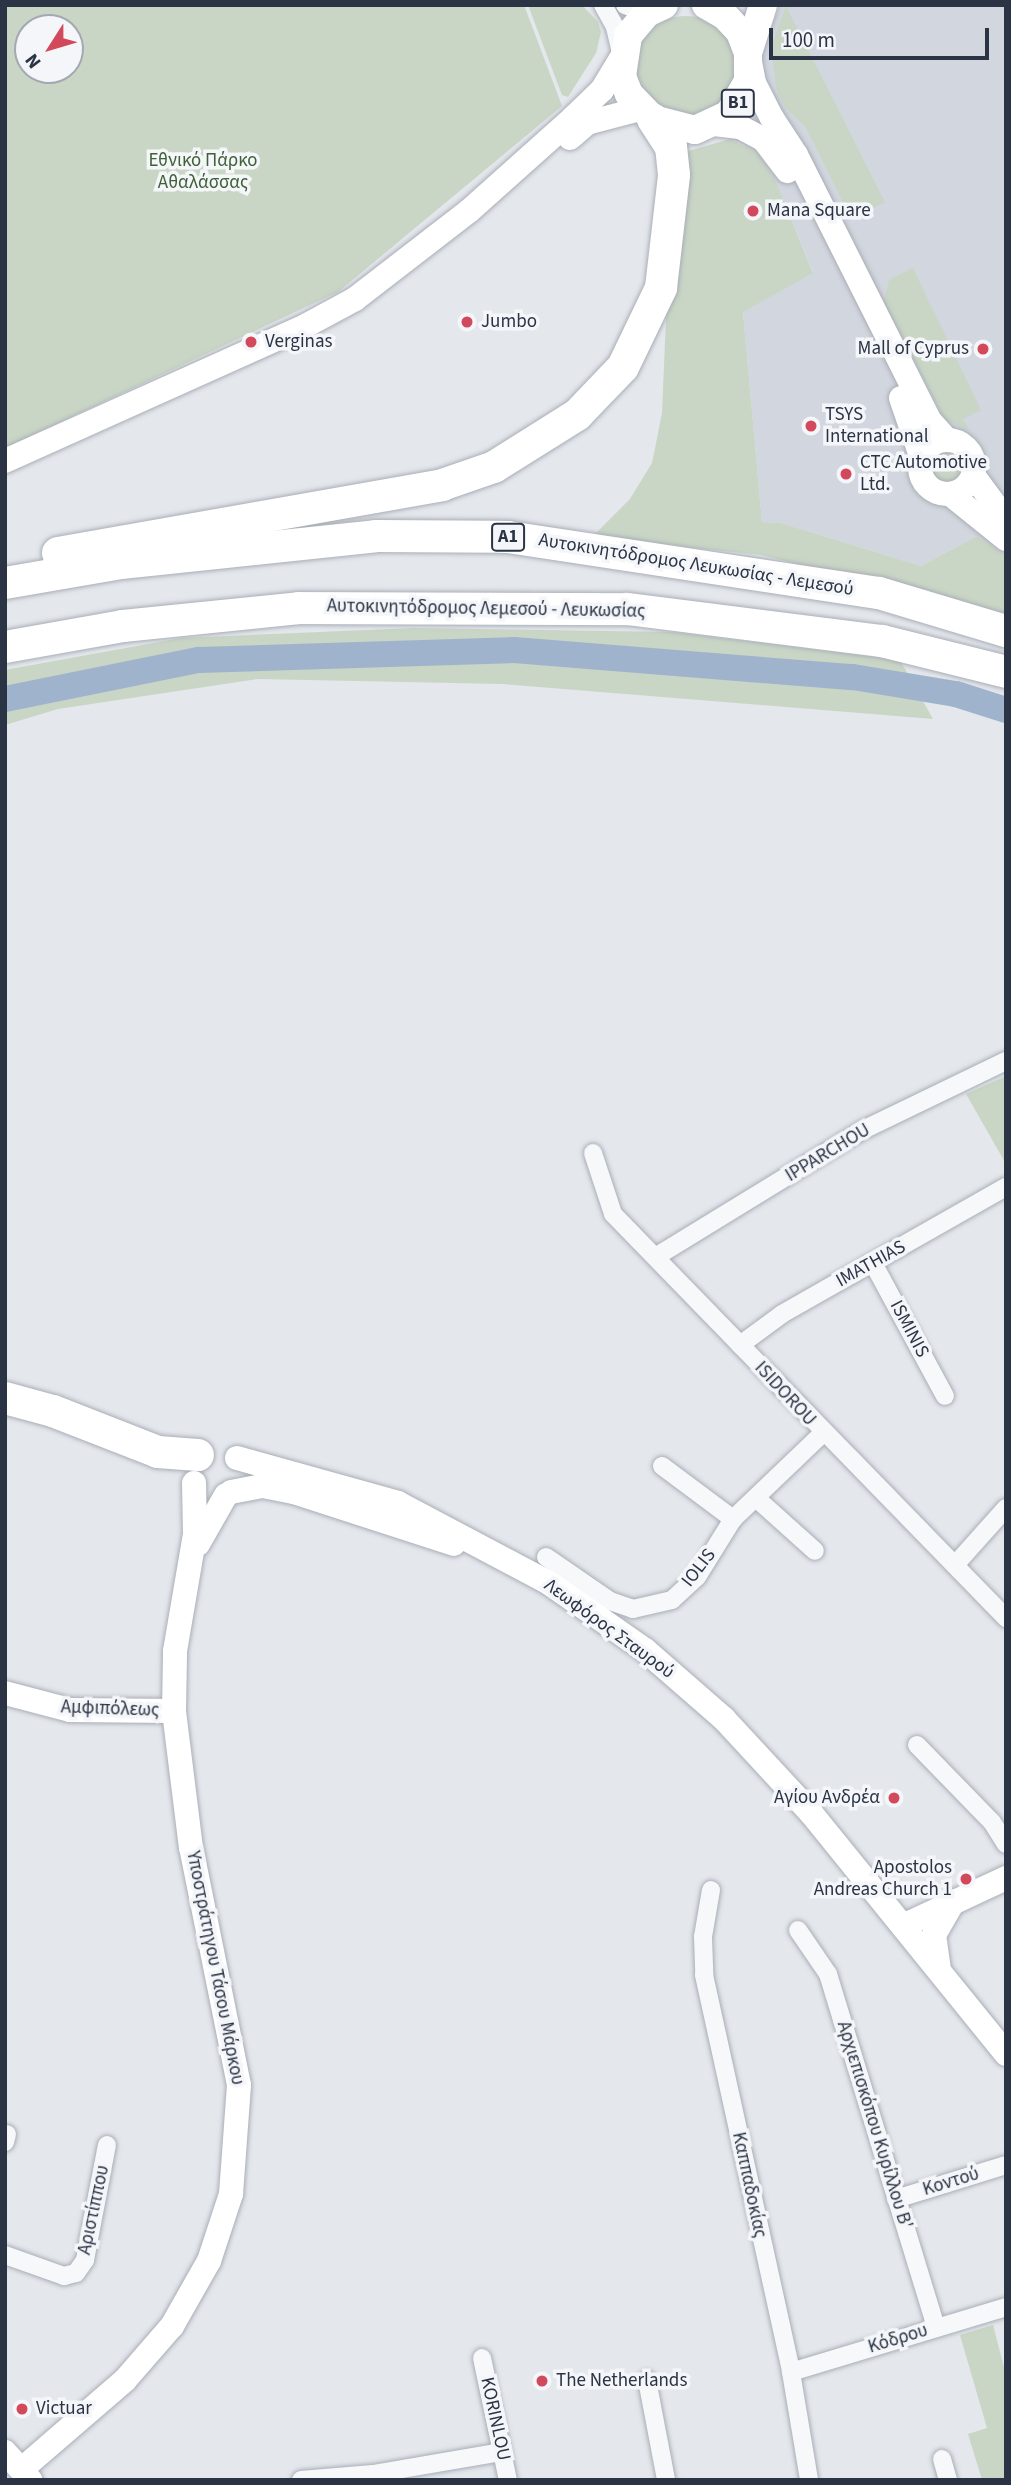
<!DOCTYPE html>
<meta charset="utf-8">
<style>
body{margin:0}
#map{position:relative;width:1011px;height:2485px;overflow:hidden;background:#e4e7ec;font-family:"Source Sans 3",sans-serif}
div>[style]{position:absolute}
[style*='--x']{left:calc(var(--x)*1px);top:calc(var(--y)*1px);width:calc(var(--w)*1px);rotate:calc(var(--a)*1deg)}
.built>*{inset:0;background:#d2d6de}
.green>*{inset:0;background:#c9d6c5}
.round{border-radius:50%}
.river>*{height:26px;margin:-13px;padding:0 13px;transform-origin:13px;border-radius:13px;background:#9fb4cc}
.roads{filter:drop-shadow(0 0 2px #a9aeb7) drop-shadow(0 0 2px #a9aeb7)}
.street>*{height:18px;margin:-9px;padding:0 9px;transform-origin:9px;border-radius:9px;background:#f7f8fa}
.secondary>*{height:24px;margin:-12px;padding:0 12px;transform-origin:12px;border-radius:12px;background:#fff}
.secondary>.ring{margin:-12px;padding:0;box-sizing:content-box;background:none;border:24px solid #fff;border-radius:50%}
.primary>*{height:28px;margin:-14px;padding:0 14px;transform-origin:14px;border-radius:14px;background:#fff}
.highway>*{height:32px;margin:-16px;padding:0 16px;transform-origin:16px;border-radius:16px;background:#fff}
.dots>*{width:19px;height:19px;translate:-50% -50%;box-sizing:border-box;border:4px solid #f4f6f9;border-radius:50%}
span{translate:-50% -50%;white-space:nowrap;text-align:center;line-height:1.15;-webkit-text-stroke:7px #f4f6f9;paint-order:stroke}
.shield-label span{padding:2px 5px;background:#f4f6f9;border:2px solid;border-radius:5px;-webkit-text-stroke-width:0}
.shield-label{font-size:18px;color:#2b3445;font-weight:700}
.park-label{font-size:19px;color:#3f6138}
.poi-label{font-size:19px;color:#2b3445}
.left{translate:0 -50%;text-align:left}
.right{translate:-100% -50%;text-align:right}
.street-label{font-size:19px;color:#2b3445}
.frame{position:absolute;inset:0;border:7px solid #2b3445;pointer-events:none}
.north{position:absolute;left:14px;top:14px;width:70px;height:70px;box-sizing:border-box;background:#f4f6f9;border:2px solid #a4a8b1;border-radius:50%;rotate:233deg;font-size:19px;font-weight:700;line-height:28px;text-align:center;color:#2b3445}
.north::after{content:'';display:block;margin:auto;width:24px;height:32px;background:#d1495b;clip-path:polygon(50% 0,100% 100%,50% 72%,0 100%)}
.scale{position:absolute;left:769px;top:28px;width:220px;height:32px;box-sizing:border-box;border:4px solid #2b3445;border-top:0;padding-left:9px;font-size:21px;line-height:24px;white-space:nowrap;color:#2b3445;-webkit-text-stroke:5px #f4f6f9;paint-order:stroke}
</style>
<div id="map">
<div class="built">
<i style="clip-path:polygon(780px 5px,1006px 5px,1006px 556px,977px 536px,921px 566px,781px 523px,762px 522px,743px 311px,813px 272px,777px 184px,744px 145px,730px 139px,753px 104px,759px 58px)"></i>
</div>
<div class="green">
<i style="clip-path:polygon(evenodd,5px 5px,524px 5px,562px 106px,338px 292px,5px 448px,5px 5px,28px 28px,70px 28px,70px 70px,28px 70px,28px 28px)"></i>
<i style="clip-path:polygon(528px 5px,582px 5px,598px 22px,601px 32px,596px 53px,568px 97px,562px 95px)"></i>
<i style="clip-path:polygon(786px 6px,885px 202px,851px 219px,806px 128px,785px 107px,776px 88px,771px 47px)"></i>
<i class="round" style="left:635px;top:16px;width:102px;height:102px"></i>
<i style="clip-path:polygon(730px 139px,758px 153px,777px 184px,813px 273px,743px 312px,762px 522px,781px 523px,921px 566px,977px 536px,1006px 556px,1006px 616px,761px 555px,592px 537px,630px 499px,652px 463px,662px 413px,667px 294px,685px 152px)"></i>
<i style="clip-path:polygon(913px 268px,981px 410px,963px 419px,969px 430px,945px 420px,884px 302px,889px 280px)"></i>
<i class="round" style="left:928px;top:447px;width:38px;height:38px"></i>
<i style="clip-path:polygon(414px 628px,672px 632px,900px 660px,933px 719px,503px 684px,257px 679px,58px 709px,5px 725px,5px 670px,181px 638px)"></i>
<i style="clip-path:polygon(1006px 1076px,1006px 1164px,966px 1094px)"></i>
<i style="clip-path:polygon(993px 2325px,1006px 2375px,1006px 2480px,982px 2480px,968px 2434px,987px 2428px,960px 2335px)"></i>
</div>
<div class="river">
<i style="--x:5;--y:699;--w:198;--a:-11.4"></i>
<i style="--x:199;--y:660;--w:315;--a:-1.8"></i>
<i style="--x:514;--y:650;--w:340;--a:4.6"></i>
<i style="--x:853;--y:677;--w:104;--a:9.4"></i>
<i style="--x:956;--y:694;--w:52;--a:17.7"></i>
</div>
<div class="roads">
<div class="street">
<i style="--x:603;--y:5;--w:25;--a:61"></i>
<i style="--x:615;--y:27;--w:28;--a:77"></i>
<i style="--x:625;--y:5;--w:23;--a:20"></i>
<i style="--x:593;--y:1153;--w:64;--a:71.8"></i>
<i style="--x:613;--y:1214;--w:564;--a:45.79"></i>
<i style="--x:657;--y:1256;--w:241;--a:-31.5"></i>
<i style="--x:863;--y:1130;--w:159;--a:-25.8"></i>
<i style="--x:873;--y:1263;--w:151;--a:61.6"></i>
<i style="--x:740;--y:1345;--w:52;--a:-36.4"></i>
<i style="--x:782;--y:1314;--w:257;--a:-29.6"></i>
<i style="--x:662;--y:1466;--w:89;--a:36.7"></i>
<i style="--x:756;--y:1498;--w:79;--a:41.9"></i>
<i style="--x:546;--y:1557;--w:78;--a:34.5"></i>
<i style="--x:610;--y:1601;--w:24;--a:19"></i>
<i style="--x:633;--y:1609;--w:40;--a:-13"></i>
<i style="--x:672;--y:1600;--w:34;--a:-43"></i>
<i style="--x:697;--y:1577;--w:68;--a:-58.2"></i>
<i style="--x:733;--y:1519;--w:123;--a:-43.7"></i>
<i style="--x:955;--y:1565;--w:76;--a:-48.2"></i>
<i style="--x:917;--y:1745;--w:107;--a:45.8"></i>
<i style="--x:992;--y:1822;--w:26;--a:58"></i>
<i style="--x:711;--y:1890;--w:48;--a:99.7"></i>
<i style="--x:703;--y:1937;--w:38;--a:88"></i>
<i style="--x:704;--y:1975;--w:406;--a:77.6"></i>
<i style="--x:791;--y:2372;--w:109;--a:80.5"></i>
<i style="--x:798;--y:1930;--w:53;--a:55.7"></i>
<i style="--x:828;--y:1974;--w:369;--a:73"></i>
<i style="--x:5;--y:2142;--w:8;--a:-76"></i>
<i style="--x:896;--y:2199;--w:115;--a:-17.2"></i>
<i style="--x:5;--y:2255;--w:63;--a:19.6"></i>
<i style="--x:64;--y:2276;--w:12;--a:-14"></i>
<i style="--x:76;--y:2273;--w:16;--a:-55"></i>
<i style="--x:85;--y:2260;--w:117;--a:-79.2"></i>
<i style="--x:482;--y:2358;--w:125;--a:78"></i>
<i style="--x:791;--y:2372;--w:225;--a:-16.8"></i>
<i style="--x:647;--y:2380;--w:102;--a:79.2"></i>
<i style="--x:942;--y:2459;--w:22;--a:74"></i>
<i style="--x:301;--y:2480;--w:72;--a:-4.8"></i>
<i style="--x:373;--y:2474;--w:131;--a:-9.7"></i>
</div>
<div class="secondary">
<i style="--x:750;--y:62;--w:21;--a:79"></i>
<i style="--x:754;--y:83;--w:39;--a:63"></i>
<i style="--x:772;--y:118;--w:44;--a:57"></i>
<i style="--x:796;--y:155;--w:298;--a:63.3"></i>
<i style="--x:930;--y:421;--w:24;--a:48"></i>
<i style="--x:714;--y:124;--w:26;--a:7"></i>
<i style="--x:740;--y:127;--w:27;--a:28"></i>
<i style="--x:764;--y:140;--w:39;--a:53"></i>
<i style="--x:570;--y:138;--w:23;--a:-41"></i>
<i style="--x:587;--y:123;--w:55;--a:-14.8"></i>
<i style="--x:901;--y:398;--w:61;--a:71"></i>
<i class="ring" style="left:920px;top:440px;width:30px;height:30px"></i>
<i style="--x:5;--y:461;--w:331;--a:-24.2"></i>
<i style="--x:307;--y:325;--w:55;--a:-28.4"></i>
<i style="--x:355;--y:299;--w:144;--a:-37.7"></i>
<i style="--x:469;--y:211;--w:140;--a:-41.8"></i>
<i style="--x:573;--y:118;--w:40;--a:-44"></i>
<i style="--x:602;--y:90;--w:39;--a:-59"></i>
<i style="--x:973;--y:475;--w:56;--a:53.7"></i>
<i style="--x:950;--y:494;--w:72;--a:38.8"></i>
<i style="--x:237;--y:1458;--w:167;--a:15.6"></i>
<i style="--x:398;--y:1503;--w:171;--a:27.9"></i>
<i style="--x:549;--y:1583;--w:117;--a:34.9"></i>
<i style="--x:645;--y:1650;--w:105;--a:41.1"></i>
<i style="--x:724;--y:1719;--w:128;--a:47.2"></i>
<i style="--x:811;--y:1813;--w:310;--a:51"></i>
<i style="--x:231;--y:1492;--w:33;--a:-11"></i>
<i style="--x:263;--y:1486;--w:32;--a:11"></i>
<i style="--x:294;--y:1492;--w:168;--a:18"></i>
<i style="--x:198;--y:1544;--w:56;--a:-60.3"></i>
<i style="--x:5;--y:1693;--w:67;--a:14.7"></i>
<i style="--x:70;--y:1710;--w:104;--a:0.6"></i>
<i style="--x:903;--y:1926;--w:114;--a:-25"></i>
<i style="--x:939;--y:1970;--w:35;--a:-98"></i>
<i style="--x:934;--y:1935;--w:39;--a:-60"></i>
<i style="--x:5;--y:2452;--w:38;--a:48"></i>
<i style="--x:22;--y:2469;--w:136;--a:-40.8"></i>
<i style="--x:125;--y:2380;--w:72;--a:-49"></i>
<i style="--x:172;--y:2326;--w:75;--a:-60.4"></i>
<i style="--x:209;--y:2261;--w:71;--a:-71.8"></i>
<i style="--x:231;--y:2194;--w:109;--a:-85.8"></i>
<i style="--x:239;--y:2085;--w:242;--a:-101.4"></i>
<i style="--x:191;--y:1848;--w:138;--a:-97.1"></i>
<i style="--x:174;--y:1711;--w:60;--a:-89"></i>
<i style="--x:175;--y:1651;--w:119;--a:-80.3"></i>
<i style="--x:195;--y:1534;--w:51;--a:-91.1"></i>
</div>
<div class="primary">
<i style="--x:664;--y:5;--w:19;--a:155"></i>
<i style="--x:647;--y:13;--w:30;--a:130"></i>
<i style="--x:628;--y:36;--w:40;--a:98.5"></i>
<i style="--x:622;--y:76;--w:19;--a:69"></i>
<i style="--x:629;--y:94;--w:35;--a:46"></i>
<i style="--x:653;--y:119;--w:43;--a:14.7"></i>
<i style="--x:695;--y:130;--w:38;--a:-25"></i>
<i style="--x:729;--y:114;--w:38;--a:-60"></i>
<i style="--x:748;--y:81;--w:28;--a:-90"></i>
<i style="--x:748;--y:53;--w:22;--a:-111"></i>
<i style="--x:740;--y:32;--w:22;--a:-133"></i>
<i style="--x:725;--y:16;--w:22;--a:-150"></i>
<i style="--x:748;--y:53;--w:50;--a:-72.6"></i>
</div>
<div class="highway">
<i style="--x:58;--y:553;--w:390;--a:-10"></i>
<i style="--x:442;--y:485;--w:55;--a:-19.1"></i>
<i style="--x:494;--y:467;--w:98;--a:-32.1"></i>
<i style="--x:577;--y:415;--w:66;--a:-46.2"></i>
<i style="--x:623;--y:367;--w:88;--a:-64.3"></i>
<i style="--x:661;--y:288;--w:114;--a:-83.4"></i>
<i style="--x:674;--y:175;--w:28;--a:-96"></i>
<i style="--x:671;--y:147;--w:33;--a:-123"></i>
<i style="--x:5;--y:583;--w:118;--a:-9.8"></i>
<i style="--x:121;--y:563;--w:256;--a:-6"></i>
<i style="--x:376;--y:536;--w:132;--a:0.4"></i>
<i style="--x:508;--y:537;--w:375;--a:8.6"></i>
<i style="--x:879;--y:593;--w:133;--a:16.7"></i>
<i style="--x:5;--y:647;--w:120;--a:-10.1"></i>
<i style="--x:123;--y:626;--w:177;--a:-5.8"></i>
<i style="--x:299;--y:608;--w:328;--a:0.2"></i>
<i style="--x:627;--y:609;--w:257;--a:7.2"></i>
<i style="--x:882;--y:641;--w:128;--a:14"></i>
<i style="--x:5;--y:1398;--w:50;--a:15.2"></i>
<i style="--x:53;--y:1411;--w:113;--a:21.3"></i>
<i style="--x:158;--y:1452;--w:40;--a:4.3"></i>
</div>
</div>
<div class="dots">
<i style="left:753px;top:211px;background:#d1495b"></i>
<i style="left:467px;top:322px;background:#d1495b"></i>
<i style="left:251px;top:342px;background:#d1495b"></i>
<i style="left:983px;top:349px;background:#d1495b"></i>
<i style="left:811px;top:426px;background:#d1495b"></i>
<i style="left:846px;top:474px;background:#d1495b"></i>
<i style="left:894px;top:1798px;background:#d1495b"></i>
<i style="left:966px;top:1879px;background:#d1495b"></i>
<i style="left:542px;top:2381px;background:#d1495b"></i>
<i style="left:22px;top:2409px;background:#d1495b"></i>
</div>
<div class="shield-label">
<span style="left:738px;top:103px">B1</span>
<span style="left:508px;top:537px">A1</span>
</div>
<div class="park-label">
<span style="left:203px;top:172px">Εθνικό Πάρκο<br>Αθαλάσσας</span>
</div>
<div class="poi-label">
<span class="left" style="left:767px;top:211px">Mana Square</span>
<span class="left" style="left:481px;top:322px">Jumbo</span>
<span class="left" style="left:265px;top:342px">Verginas</span>
<span class="right" style="left:969px;top:349px">Mall of Cyprus</span>
<span class="left" style="left:825px;top:426px">TSYS<br>International</span>
<span class="left" style="left:860px;top:474px">CTC Automotive<br>Ltd.</span>
<span class="right" style="left:880px;top:1798px">Αγίου Ανδρέα</span>
<span class="right" style="left:952px;top:1879px">Apostolos<br>Andreas Church 1</span>
<span class="left" style="left:556px;top:2381px">The Netherlands</span>
<span class="left" style="left:36px;top:2409px">Victuar</span>
</div>
<div class="street-label">
<span style="left:696px;top:565px;rotate:9deg">Αυτοκινητόδρομος Λευκωσίας - Λεμεσού</span>
<span style="left:486px;top:609px;rotate:1deg">Αυτοκινητόδρομος Λεμεσού - Λευκωσίας</span>
<span style="left:828px;top:1153px;rotate:-31deg">IPPARCHOU</span>
<span style="left:871px;top:1264px;rotate:-29deg">IMATHIAS</span>
<span style="left:909px;top:1329px;rotate:62deg">ISMINIS</span>
<span style="left:785px;top:1394px;rotate:47deg">ISIDOROU</span>
<span style="left:699px;top:1568px;rotate:-52deg">IOLIS</span>
<span style="left:609px;top:1629px;rotate:36deg">Λεωφόρος Σταυρού</span>
<span style="left:110px;top:1709px;rotate:2deg">Αμφιπόλεως</span>
<span style="left:215px;top:1968px;rotate:79deg">Υποστράτηγου Τάσου Μάρκου</span>
<span style="left:874px;top:2125px;rotate:73deg">Αρχιεπισκόπου Κυρίλλου Β'</span>
<span style="left:951px;top:2182px;rotate:-17deg">Κοντού</span>
<span style="left:749px;top:2185px;rotate:78deg">Καππαδοκίας</span>
<span style="left:94px;top:2210px;rotate:-78deg">Αριστίππου</span>
<span style="left:898px;top:2339px;rotate:-17deg">Κόδρου</span>
<span style="left:495px;top:2419px;rotate:78deg">KORINLOU</span>
</div>
<div class="frame"></div>
<div class="north">N</div>
<div class="scale">100 m</div>
</div>
